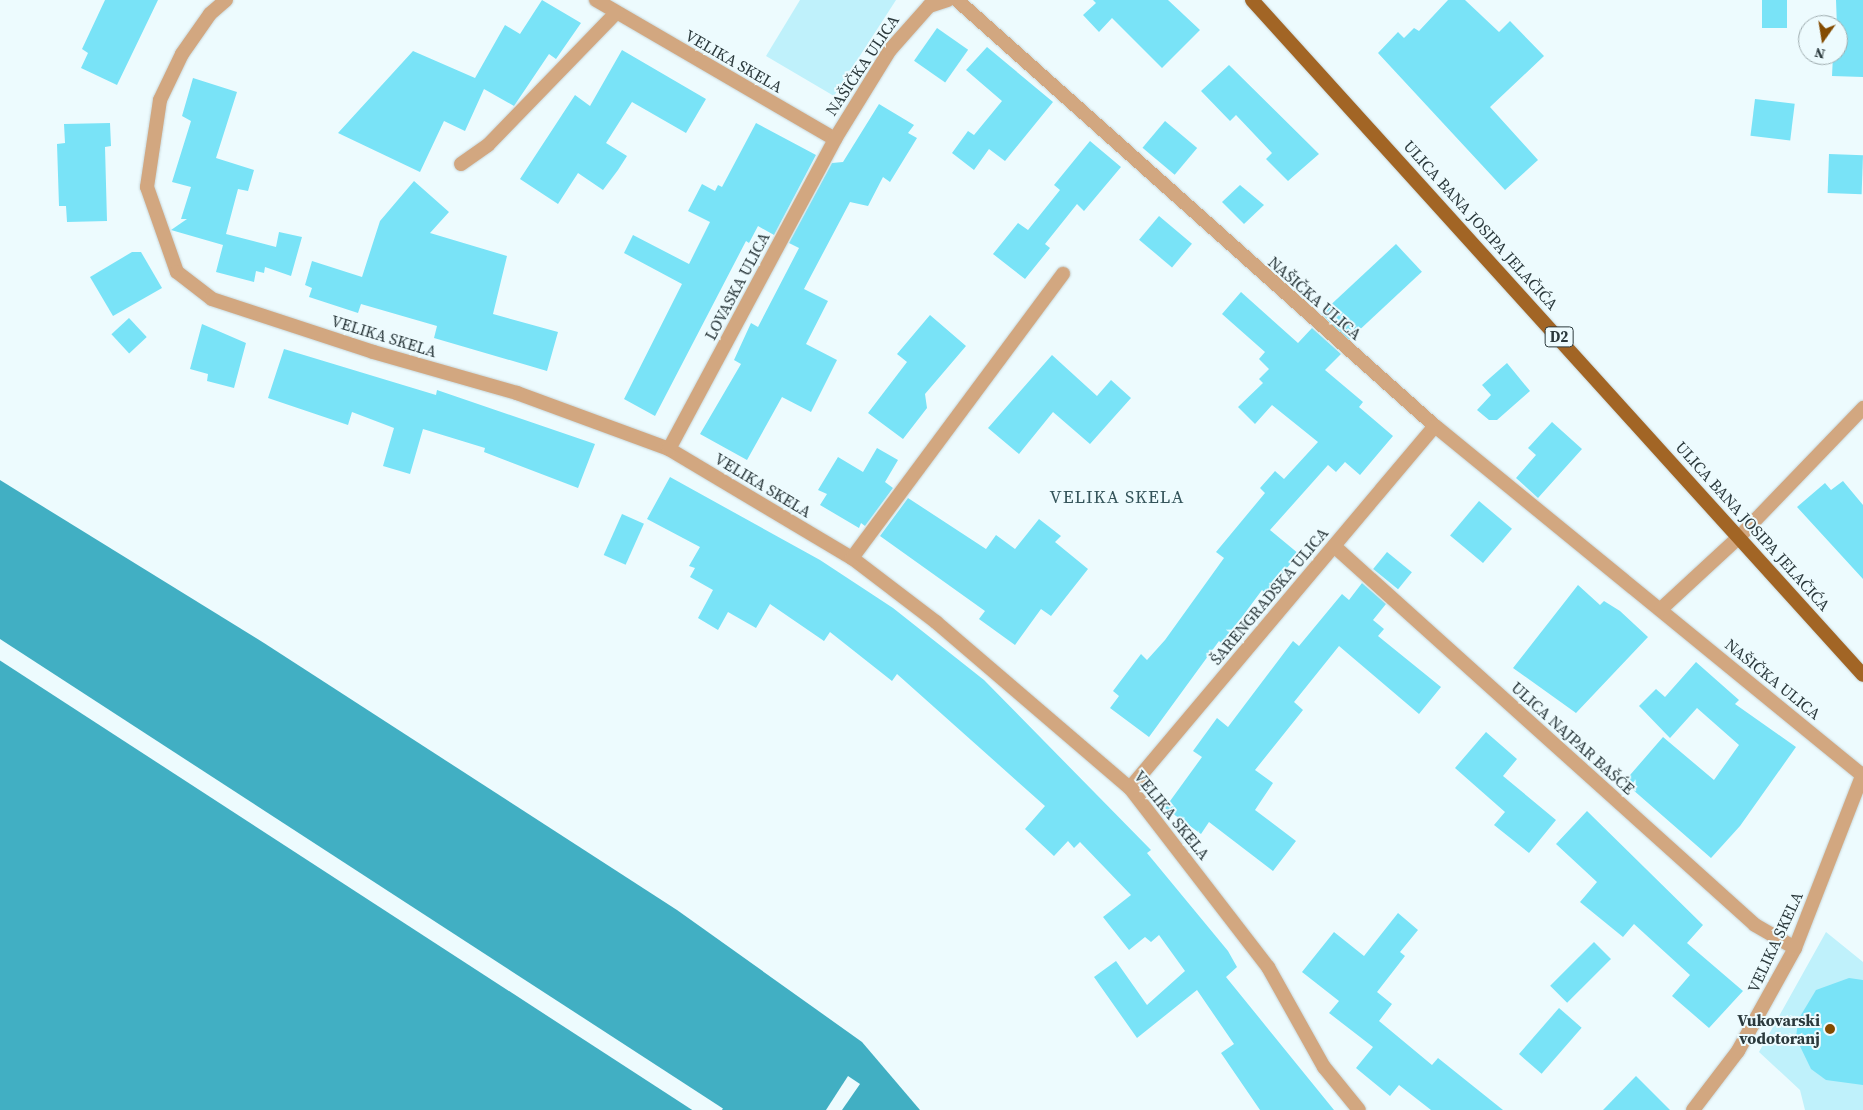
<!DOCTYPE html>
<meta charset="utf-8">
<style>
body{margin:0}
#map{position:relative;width:1863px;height:1110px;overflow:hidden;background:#edfbfe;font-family:"Source Serif 4",serif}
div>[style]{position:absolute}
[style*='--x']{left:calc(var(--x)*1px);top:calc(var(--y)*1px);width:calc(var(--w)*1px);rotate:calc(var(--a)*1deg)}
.green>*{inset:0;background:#bff1fb}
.water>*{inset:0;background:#41afc3}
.pier>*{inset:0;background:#edfbfe;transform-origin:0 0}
.building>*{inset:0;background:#79e3f7;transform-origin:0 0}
.roads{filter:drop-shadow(0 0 1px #cad8db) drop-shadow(0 0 1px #cad8db)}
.minor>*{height:14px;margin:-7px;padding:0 7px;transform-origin:7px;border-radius:7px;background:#d2a780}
.primary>*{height:14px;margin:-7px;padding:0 7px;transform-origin:7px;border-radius:7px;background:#a26525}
.dots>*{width:14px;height:14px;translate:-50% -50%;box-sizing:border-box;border:2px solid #edfbfe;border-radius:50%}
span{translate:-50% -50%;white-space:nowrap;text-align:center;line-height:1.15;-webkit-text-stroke:4px #edfbfe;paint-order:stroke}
.shield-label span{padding:1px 4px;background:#edfbfe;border:1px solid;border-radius:4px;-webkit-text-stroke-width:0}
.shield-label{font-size:15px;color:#2b393c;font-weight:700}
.street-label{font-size:16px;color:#2b393c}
.poi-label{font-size:16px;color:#2b393c;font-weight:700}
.right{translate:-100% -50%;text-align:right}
.neighbourhood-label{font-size:18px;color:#34545a;letter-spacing:1px}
.north{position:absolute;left:1798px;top:15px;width:50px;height:50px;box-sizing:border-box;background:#edfbfe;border:1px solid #9fadb0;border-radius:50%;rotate:193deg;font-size:14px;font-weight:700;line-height:20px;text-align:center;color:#2b393c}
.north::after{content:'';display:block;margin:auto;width:18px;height:22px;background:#844b00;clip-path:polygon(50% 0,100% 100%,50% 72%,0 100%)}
</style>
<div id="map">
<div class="green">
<i style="clip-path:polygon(800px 0,896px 0,834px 96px,766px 56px)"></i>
<i style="clip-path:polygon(1826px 932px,1863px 962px,1863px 1110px,1805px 1110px,1800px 1090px,1759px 1052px)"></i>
</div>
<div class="water">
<i style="clip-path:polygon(0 480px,264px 643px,677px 910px,862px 1042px,920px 1110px,0 1110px)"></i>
</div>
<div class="pier">
<i style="left:0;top:639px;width:862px;height:18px;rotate:33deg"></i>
<i style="clip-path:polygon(848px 1076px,860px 1084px,842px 1110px,826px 1110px)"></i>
</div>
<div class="building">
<i style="clip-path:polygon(105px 0,158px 0,117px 85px,81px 68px,88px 53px,82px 49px)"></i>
<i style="clip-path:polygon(542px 0,581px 23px,556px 59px,549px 54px,514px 106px,484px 89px,465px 131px,444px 121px,420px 172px,338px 133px,413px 51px,475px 78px,505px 25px,520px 34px)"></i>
<i style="clip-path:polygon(1093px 0,1168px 0,1200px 30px,1162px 68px,1112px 18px,1099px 32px,1083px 15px,1096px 3px)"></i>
<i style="clip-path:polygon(1448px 0,1465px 0,1499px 32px,1510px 21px,1544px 56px,1490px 107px,1538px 160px,1505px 190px,1378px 53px,1398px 32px,1404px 38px,1414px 28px,1419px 31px)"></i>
<i style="left:1762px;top:0;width:25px;height:28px"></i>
<i style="clip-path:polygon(1836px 0,1863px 0,1863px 77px,1832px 76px,1833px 55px,1838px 55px)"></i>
<i style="left:937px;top:28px;width:38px;height:40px;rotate:35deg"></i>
<i style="clip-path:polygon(987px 47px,1053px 102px,1005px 161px,989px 149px,974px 170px,952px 153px,968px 131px,974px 135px,1002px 101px,966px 70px)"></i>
<i style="clip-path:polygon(622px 50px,706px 99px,686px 133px,632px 102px,606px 143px,627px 156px,618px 170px,603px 190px,578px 173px,558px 204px,520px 179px,575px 95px,590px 106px)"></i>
<i style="clip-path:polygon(1229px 65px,1319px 154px,1288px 181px,1266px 159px,1272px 153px,1236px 115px,1230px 121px,1201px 91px)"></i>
<i style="clip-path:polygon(193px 78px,237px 92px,216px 158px,254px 170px,248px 191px,238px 189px,226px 234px,276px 247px,279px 232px,302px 237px,291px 276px,265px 267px,264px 273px,256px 271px,254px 282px,216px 272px,223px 245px,171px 230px,187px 219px,181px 219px,191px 187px,172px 182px,191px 121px,182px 116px)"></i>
<i style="left:1755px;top:99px;width:40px;height:37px;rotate:7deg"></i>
<i style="clip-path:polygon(879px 104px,914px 125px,908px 133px,917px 138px,890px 182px,883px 177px,868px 206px,850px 202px,804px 289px,828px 301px,806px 344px,837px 360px,811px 412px,782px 397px,747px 460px,700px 434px,741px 364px,734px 360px,751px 323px,758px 327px,799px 248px,789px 243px,832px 163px,843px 162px)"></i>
<i style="left:1165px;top:121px;width:42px;height:35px;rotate:40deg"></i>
<i style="clip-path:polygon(110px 123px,111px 146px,105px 147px,107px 221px,67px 222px,66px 206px,59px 206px,57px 144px,65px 143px,64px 124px)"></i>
<i style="clip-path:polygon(756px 123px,816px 155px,774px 235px,758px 226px,749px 243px,746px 241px,655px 416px,624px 399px,682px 284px,624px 253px,633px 235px,689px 264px,710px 222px,688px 211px,702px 184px,715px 191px,718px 185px,722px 187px)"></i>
<i style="clip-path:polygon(1090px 141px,1121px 167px,1084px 211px,1077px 204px,1045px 244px,1050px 248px,1025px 279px,993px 254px,1018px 223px,1028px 230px,1060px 190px,1054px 185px)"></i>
<i style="left:1829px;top:154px;width:34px;height:39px;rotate:2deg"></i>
<i style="clip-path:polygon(414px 181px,449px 212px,430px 233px,507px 256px,493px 314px,558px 332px,547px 371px,434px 338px,437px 326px,361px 304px,358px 313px,309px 297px,312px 288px,305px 285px,312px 261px,362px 277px,380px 221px)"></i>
<i style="clip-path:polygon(1240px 185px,1264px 205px,1244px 224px,1222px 202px)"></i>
<i style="left:1159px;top:216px;width:43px;height:31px;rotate:40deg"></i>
<i style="left:1396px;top:244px;width:38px;height:102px;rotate:47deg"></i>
<i style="clip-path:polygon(132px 252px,141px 252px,162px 288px,113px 316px,90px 277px)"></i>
<i style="clip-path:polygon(1241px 292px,1298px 343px,1312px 328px,1341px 354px,1325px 370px,1363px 402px,1359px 407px,1393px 436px,1360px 475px,1345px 462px,1336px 472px,1328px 465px,1270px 530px,1299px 554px,1265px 593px,1262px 590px,1222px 644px,1219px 641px,1149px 737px,1110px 708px,1119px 696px,1113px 691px,1141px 654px,1147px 660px,1165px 640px,1224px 558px,1216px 552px,1265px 493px,1260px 488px,1275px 471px,1284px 479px,1318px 442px,1272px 405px,1255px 424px,1238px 407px,1263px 383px,1259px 379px,1269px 369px,1259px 359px,1265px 352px,1222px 314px)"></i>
<i style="clip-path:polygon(930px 315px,966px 346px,925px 394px,927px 408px,903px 439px,868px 413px,907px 362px,897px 354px)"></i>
<i style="left:129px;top:318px;width:26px;height:24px;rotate:47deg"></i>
<i style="clip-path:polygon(202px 324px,246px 343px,234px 388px,207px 381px,208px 374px,190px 369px)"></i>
<i style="clip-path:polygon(284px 349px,436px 395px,437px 390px,595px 444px,578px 488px,484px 452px,485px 448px,423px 429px,410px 474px,383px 466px,394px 428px,352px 412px,348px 425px,268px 398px)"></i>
<i style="clip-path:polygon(1052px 355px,1097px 396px,1111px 380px,1131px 398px,1090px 444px,1053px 412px,1019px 454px,988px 428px)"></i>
<i style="clip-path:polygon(1507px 363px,1530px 391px,1497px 420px,1489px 420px,1477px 410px,1491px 395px,1482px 385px)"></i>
<i style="clip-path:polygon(1552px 422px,1582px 449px,1538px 498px,1516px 478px,1536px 455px,1528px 448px)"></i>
<i style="clip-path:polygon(877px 448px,898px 460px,885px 482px,893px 488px,865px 526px,861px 523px,859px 528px,820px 505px,827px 494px,818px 490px,838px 457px,863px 472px)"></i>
<i style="clip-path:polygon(670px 477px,820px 560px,893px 608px,984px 680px,1151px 850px,1147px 853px,1228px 951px,1237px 967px,1226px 977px,1334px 1110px,1260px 1110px,1221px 1053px,1234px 1044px,1197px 990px,1137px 1038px,1094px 977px,1116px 961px,1147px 1005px,1185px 971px,1159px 935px,1151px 942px,1145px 937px,1129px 950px,1103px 917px,1131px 895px,1080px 842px,1074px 848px,1068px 841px,1054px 856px,1025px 829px,1045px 806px,897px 674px,892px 681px,830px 632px,824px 641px,770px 604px,756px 628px,728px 612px,718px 630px,698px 618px,713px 590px,690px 577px,695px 568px,689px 566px,700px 547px,647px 519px)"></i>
<i style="clip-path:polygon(1843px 481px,1863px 505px,1863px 579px,1797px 507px,1825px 483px,1831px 490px)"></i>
<i style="clip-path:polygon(908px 498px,986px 549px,996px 535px,1015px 549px,1039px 519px,1061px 536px,1055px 542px,1088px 569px,1051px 616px,1041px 609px,1015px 645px,979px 619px,985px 611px,880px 536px)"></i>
<i style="left:1479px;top:501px;width:43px;height:45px;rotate:40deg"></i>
<i style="left:622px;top:514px;width:24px;height:45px;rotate:24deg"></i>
<i style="left:1387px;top:552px;width:32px;height:22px;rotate:39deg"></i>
<i style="clip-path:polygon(1362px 583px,1386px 604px,1373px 620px,1384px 629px,1378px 636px,1441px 687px,1419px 714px,1339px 646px,1294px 702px,1303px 710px,1255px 770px,1273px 783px,1255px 810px,1296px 841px,1273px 871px,1209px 822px,1201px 834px,1165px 808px,1202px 757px,1193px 751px,1217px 718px,1228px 727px,1293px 641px,1299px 646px,1342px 594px,1349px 600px)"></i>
<i style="clip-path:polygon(1578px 585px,1600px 605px,1604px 601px,1620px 611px,1648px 637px,1576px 713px,1513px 668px)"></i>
<i style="clip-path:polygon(1696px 662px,1739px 700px,1735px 704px,1796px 747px,1740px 826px,1711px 858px,1624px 782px,1663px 737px,1714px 780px,1739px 745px,1697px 708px,1670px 738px,1639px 706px,1656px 689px,1665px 697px)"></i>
<i style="clip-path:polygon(1486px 732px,1517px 759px,1503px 776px,1556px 820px,1529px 853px,1494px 825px,1505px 812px,1455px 768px)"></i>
<i style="clip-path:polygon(1587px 811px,1703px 925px,1687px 943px,1743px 991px,1709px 1028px,1672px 996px,1690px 975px,1634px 924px,1623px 937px,1580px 902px,1597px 882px,1556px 844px)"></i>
<i style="clip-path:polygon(1398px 913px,1418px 930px,1400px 952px,1405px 956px,1377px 992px,1392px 1004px,1379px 1021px,1432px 1065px,1438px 1058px,1503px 1110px,1431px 1110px,1399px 1085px,1390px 1096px,1356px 1068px,1373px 1047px,1329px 1013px,1339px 1001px,1302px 972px,1334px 932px,1364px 956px)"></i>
<i style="left:1594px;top:942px;width:24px;height:62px;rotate:45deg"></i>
<i style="clip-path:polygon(1849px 978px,1863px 980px,1863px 1085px,1826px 1080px,1811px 1069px,1796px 1038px,1798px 1020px,1816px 990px)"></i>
<i style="left:1559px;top:1008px;width:30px;height:61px;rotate:41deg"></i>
<i style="clip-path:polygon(1636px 1076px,1670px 1110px,1603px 1110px)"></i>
</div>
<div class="roads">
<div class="minor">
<i style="--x:226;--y:0;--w:21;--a:139"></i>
<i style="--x:210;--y:14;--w:49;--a:125"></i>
<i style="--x:182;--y:54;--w:51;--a:115.6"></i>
<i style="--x:160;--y:100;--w:88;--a:98.5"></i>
<i style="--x:147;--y:187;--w:90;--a:70.6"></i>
<i style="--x:177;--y:272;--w:44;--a:37.6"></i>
<i style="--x:212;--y:299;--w:169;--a:18.2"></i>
<i style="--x:373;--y:352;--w:150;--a:15.9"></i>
<i style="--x:517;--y:393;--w:162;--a:20.2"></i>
<i style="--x:669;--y:449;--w:213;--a:30.8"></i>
<i style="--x:852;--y:558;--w:106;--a:37.3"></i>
<i style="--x:936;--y:622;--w:255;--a:40.6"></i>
<i style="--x:1130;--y:788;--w:226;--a:52.4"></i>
<i style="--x:1268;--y:967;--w:115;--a:60.8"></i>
<i style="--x:1324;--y:1067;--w:55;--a:50.9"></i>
<i style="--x:596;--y:0;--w:276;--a:30.2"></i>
<i style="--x:957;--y:0;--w:640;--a:41.71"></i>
<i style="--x:1435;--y:426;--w:551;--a:39.26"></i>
<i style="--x:461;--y:164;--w:33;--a:-35"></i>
<i style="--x:488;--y:145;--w:184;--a:-45.9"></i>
<i style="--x:669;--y:449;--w:352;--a:-61.8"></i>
<i style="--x:835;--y:139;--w:105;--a:-58.3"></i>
<i style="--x:890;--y:50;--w:59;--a:-48.4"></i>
<i style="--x:929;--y:6;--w:20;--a:-18"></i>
<i style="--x:1334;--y:546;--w:566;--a:41.99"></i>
<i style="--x:1755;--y:925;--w:46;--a:29.9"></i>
<i style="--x:852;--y:558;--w:354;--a:-53.4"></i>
<i style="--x:1661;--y:609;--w:108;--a:-42.7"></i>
<i style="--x:1740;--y:536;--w:178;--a:-46.1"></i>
<i style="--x:1130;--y:788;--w:473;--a:-49.9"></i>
<i style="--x:1693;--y:1110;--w:74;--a:-52.7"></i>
<i style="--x:1738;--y:1051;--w:118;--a:-61"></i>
<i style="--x:1795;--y:948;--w:187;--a:-68.7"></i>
</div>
<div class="primary">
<i style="--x:1252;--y:0;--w:910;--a:47.85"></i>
</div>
</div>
<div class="dots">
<i style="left:1830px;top:1029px;background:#844b00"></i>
</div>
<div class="shield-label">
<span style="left:1559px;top:337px">D2</span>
</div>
<div class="street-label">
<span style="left:734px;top:61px;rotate:30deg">VELIKA SKELA</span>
<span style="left:862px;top:65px;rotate:-56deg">NAŠIČKA ULICA</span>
<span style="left:1481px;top:225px;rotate:48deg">ULICA BANA JOSIPA JELAČIĆA</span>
<span style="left:737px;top:286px;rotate:-62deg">LOVASKA ULICA</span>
<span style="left:1315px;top:298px;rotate:41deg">NAŠIČKA ULICA</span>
<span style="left:384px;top:336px;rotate:17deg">VELIKA SKELA</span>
<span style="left:763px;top:485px;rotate:31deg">VELIKA SKELA</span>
<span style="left:1753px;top:526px;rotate:48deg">ULICA BANA JOSIPA JELAČIĆA</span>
<span style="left:1269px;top:596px;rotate:-50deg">ŠARENGRADSKA ULICA</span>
<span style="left:1773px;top:679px;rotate:39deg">NAŠIČKA ULICA</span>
<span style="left:1573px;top:738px;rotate:42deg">ULICA NAJPAR BAŠĆE</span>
<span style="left:1172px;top:815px;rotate:51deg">VELIKA SKELA</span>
<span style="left:1775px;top:942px;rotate:-65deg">VELIKA SKELA</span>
</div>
<div class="poi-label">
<span class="right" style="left:1820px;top:1029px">Vukovarski<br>vodotoranj</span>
</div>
<div class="neighbourhood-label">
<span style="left:1117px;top:497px">VELIKA SKELA</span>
</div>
<div class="north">N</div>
</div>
